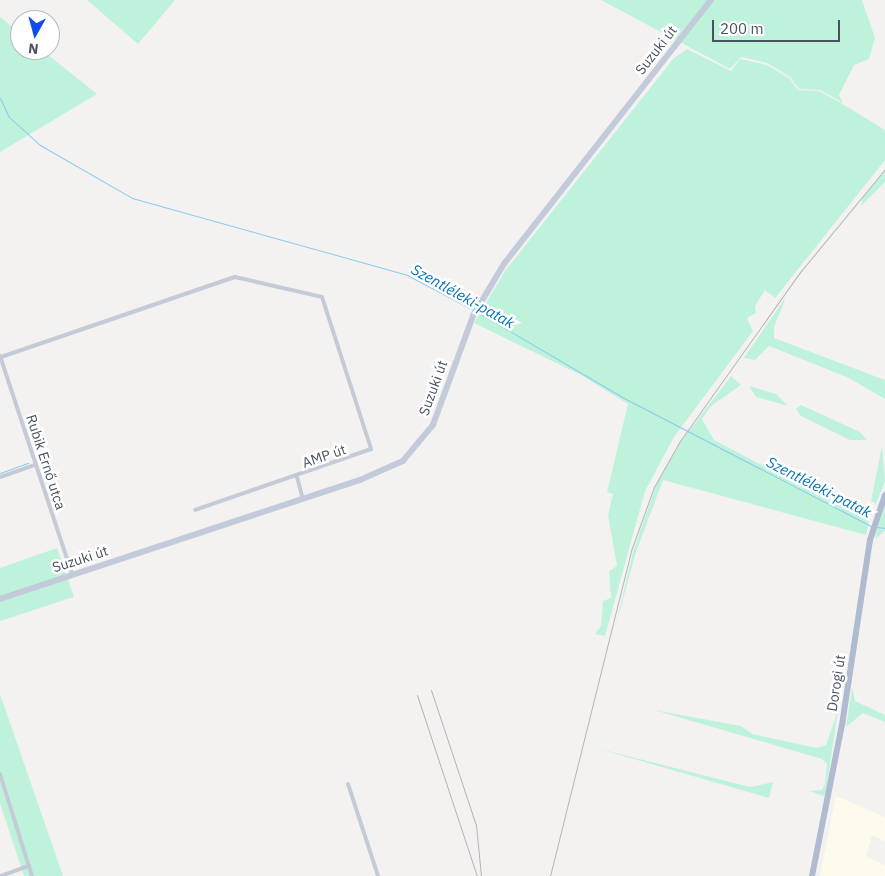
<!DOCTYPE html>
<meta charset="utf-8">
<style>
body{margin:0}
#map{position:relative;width:885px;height:876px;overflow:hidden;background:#f4f2f1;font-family:"IBM Plex Sans",sans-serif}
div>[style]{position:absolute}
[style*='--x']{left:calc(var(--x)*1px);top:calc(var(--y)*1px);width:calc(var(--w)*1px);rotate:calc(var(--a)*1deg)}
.commercial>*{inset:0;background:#fdfbec}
.green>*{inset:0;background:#bff2db}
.stream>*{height:1px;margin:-0.5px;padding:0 0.5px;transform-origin:0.5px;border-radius:0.5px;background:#8acaf1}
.street>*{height:4px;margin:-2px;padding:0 2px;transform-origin:2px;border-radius:2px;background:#c4cbd6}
.secondary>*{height:5.5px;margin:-2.75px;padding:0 2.75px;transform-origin:2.75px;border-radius:2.75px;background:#c3cbdb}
.primary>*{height:6px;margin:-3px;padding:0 3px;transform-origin:3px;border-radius:3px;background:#b0bbd1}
.rail>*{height:1px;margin:-0.5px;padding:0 0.5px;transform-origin:0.5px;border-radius:0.5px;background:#b3b5bc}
span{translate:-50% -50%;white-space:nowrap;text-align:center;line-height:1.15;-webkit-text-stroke:5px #fff;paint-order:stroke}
.street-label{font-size:14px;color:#485160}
.water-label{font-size:15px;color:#0573b6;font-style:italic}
.north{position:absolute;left:10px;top:10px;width:50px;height:50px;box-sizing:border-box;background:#fff;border:1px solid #b6b9bf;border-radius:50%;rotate:187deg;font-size:14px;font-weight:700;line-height:20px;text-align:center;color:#485160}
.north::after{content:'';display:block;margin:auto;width:18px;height:22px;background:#0f4cef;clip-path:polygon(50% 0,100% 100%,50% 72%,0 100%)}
.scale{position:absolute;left:712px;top:20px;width:128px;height:22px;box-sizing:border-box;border:2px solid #485160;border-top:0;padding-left:6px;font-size:15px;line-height:18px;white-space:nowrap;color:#485160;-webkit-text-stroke:4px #fff;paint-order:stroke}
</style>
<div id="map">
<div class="commercial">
<i style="clip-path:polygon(836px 796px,885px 817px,885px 841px,872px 835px,866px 856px,885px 865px,885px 876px,820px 876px)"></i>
</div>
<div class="green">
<i style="clip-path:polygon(87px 0,175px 0,138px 44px)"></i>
<i style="clip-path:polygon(601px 0,862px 0,875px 38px,869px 59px,854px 65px,839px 95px,843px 103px,820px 90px,799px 89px,790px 77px,767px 63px,741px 57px,730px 69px)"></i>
<i style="clip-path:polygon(0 17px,20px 33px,20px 50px,42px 50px,97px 94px,0 152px)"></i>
<i style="clip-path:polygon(687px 49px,731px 71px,740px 59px,767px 65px,789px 78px,798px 90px,819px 91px,841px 103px,885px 130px,885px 160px,775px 298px,765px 290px,755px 306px,756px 313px,747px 318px,753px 331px,674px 437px,645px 491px,605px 636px,595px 634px,601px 626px,603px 601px,611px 598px,609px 571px,617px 566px,608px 515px,613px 494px,607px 492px,628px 404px,581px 375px,474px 323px,505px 271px,674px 58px)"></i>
<i style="clip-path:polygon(885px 171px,885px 182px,861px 206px,863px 197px)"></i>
<i style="clip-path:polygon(786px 297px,774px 327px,774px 338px,885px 380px,885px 399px,849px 378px,769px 346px,755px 360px,744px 358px,738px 366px)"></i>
<i style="clip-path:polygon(731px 376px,741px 385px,711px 406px,702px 419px,714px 440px,869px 521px,866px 535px,663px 480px,636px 552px,615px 628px,633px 552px,657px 483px,682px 440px)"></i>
<i style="clip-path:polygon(749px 386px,776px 394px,788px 406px,756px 397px)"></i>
<i style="clip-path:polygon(801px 405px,860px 432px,867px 440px,850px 440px,801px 416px,796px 409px)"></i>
<i style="clip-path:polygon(882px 446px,885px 481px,876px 504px,871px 501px)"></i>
<i style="clip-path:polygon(885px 502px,885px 531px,876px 538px,875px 536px)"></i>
<i style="clip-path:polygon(57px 548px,74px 597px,0 621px,0 568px)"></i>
<i style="clip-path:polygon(852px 687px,855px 701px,885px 715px,885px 722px,863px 713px,846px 727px)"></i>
<i style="clip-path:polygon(0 694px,63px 876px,24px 876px,0 803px)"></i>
<i style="clip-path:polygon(654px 710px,741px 726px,752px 734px,817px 748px,826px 745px,838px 710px,826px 792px,824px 796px,809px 791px,822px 790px,825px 784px,827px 764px,822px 759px)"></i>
<i style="clip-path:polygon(596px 748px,750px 787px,773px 782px,769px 798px)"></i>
</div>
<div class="stream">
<i style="--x:0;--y:98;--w:21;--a:65"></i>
<i style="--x:9;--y:117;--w:42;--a:42.1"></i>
<i style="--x:40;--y:145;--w:106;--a:29.9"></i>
<i style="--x:132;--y:198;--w:286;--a:15.6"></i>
<i style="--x:407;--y:275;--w:75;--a:27.9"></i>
<i style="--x:479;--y:313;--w:166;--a:30.4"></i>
<i style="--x:622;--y:397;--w:283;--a:27.4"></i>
<i style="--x:0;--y:473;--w:30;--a:-20"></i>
<i style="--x:877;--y:527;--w:8;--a:7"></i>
</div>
<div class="street">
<i style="--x:0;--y:356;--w:230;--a:71.7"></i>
<i style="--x:1;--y:357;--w:247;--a:-18.9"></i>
<i style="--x:235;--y:277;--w:89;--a:12.9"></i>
<i style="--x:322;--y:297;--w:160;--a:72.1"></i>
<i style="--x:371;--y:449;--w:186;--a:160.9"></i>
<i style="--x:0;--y:477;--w:37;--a:-19"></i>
<i style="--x:297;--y:477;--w:23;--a:75"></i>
<i style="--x:0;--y:774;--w:107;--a:72.6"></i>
<i style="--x:348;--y:784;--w:97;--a:71.9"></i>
<i style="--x:1;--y:876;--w:30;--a:-20"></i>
</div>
<div class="secondary">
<i style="--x:0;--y:599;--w:379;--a:-18.3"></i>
<i style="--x:360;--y:480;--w:47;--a:-23.8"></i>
<i style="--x:403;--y:461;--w:47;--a:-50.2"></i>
<i style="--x:433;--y:425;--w:116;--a:-69.8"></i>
<i style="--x:473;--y:316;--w:61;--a:-59.2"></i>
<i style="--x:504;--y:264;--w:335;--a:-51.9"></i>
</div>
<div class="primary">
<i style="--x:812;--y:876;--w:154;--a:-78.8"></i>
<i style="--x:842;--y:725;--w:187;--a:-81.4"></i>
<i style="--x:870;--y:540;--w:47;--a:-71.6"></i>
</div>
<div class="rail">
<i style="--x:431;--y:690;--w:142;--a:71.6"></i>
<i style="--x:476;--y:825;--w:51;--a:84.4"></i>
<i style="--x:417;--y:695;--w:191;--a:71.7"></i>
<i style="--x:550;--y:876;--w:338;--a:-76"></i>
<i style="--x:632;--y:548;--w:65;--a:-70.2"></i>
<i style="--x:654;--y:487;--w:53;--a:-60.5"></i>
<i style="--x:680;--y:441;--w:209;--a:-54.6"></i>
<i style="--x:801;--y:271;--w:132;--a:-50.5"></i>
</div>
<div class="street-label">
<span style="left:656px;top:50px;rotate:-52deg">Suzuki út</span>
<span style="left:433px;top:388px;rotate:-70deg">Suzuki út</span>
<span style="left:324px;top:456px;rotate:-19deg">AMP út</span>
<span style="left:46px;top:462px;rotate:72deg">Rubik Ernő utca</span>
<span style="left:80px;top:559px;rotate:-18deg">Suzuki út</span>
<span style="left:836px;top:683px;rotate:-81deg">Dorogi út</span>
</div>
<div class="water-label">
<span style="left:463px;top:296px;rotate:29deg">Szentléleki-patak</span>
<span style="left:819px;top:487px;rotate:27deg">Szentléleki-patak</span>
</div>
<div class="north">N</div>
<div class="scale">200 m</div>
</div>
